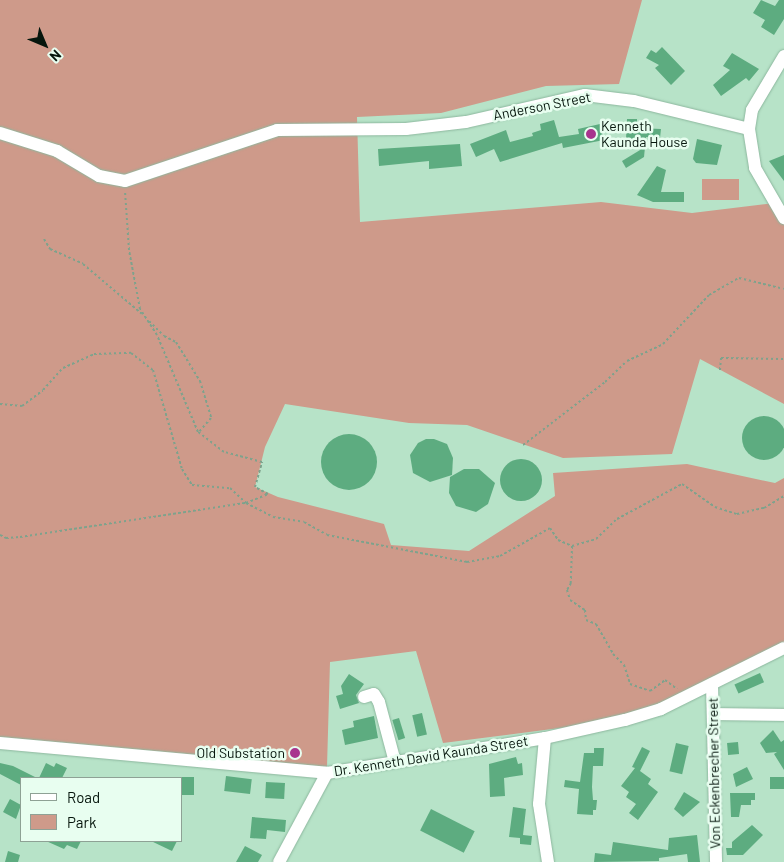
<!DOCTYPE html>
<style>
body{margin:0}
#map{position:relative;width:784px;height:862px;overflow:hidden;background:#b7e3c8;font-family:Barlow,sans-serif}
div>[style]{position:absolute}
[style*='--x']{left:calc(var(--x)*1px);top:calc(var(--y)*1px);width:calc(var(--w)*1px);rotate:calc(var(--a)*1deg)}
.green>*{inset:0;background:#ce9a8a;transform-origin:0 0}
.building>*{inset:0;background:#5dac80;transform-origin:0 0}
.round{border-radius:50%}
.path>*{height:2px;margin-top:-1px;transform-origin:0;background:repeating-linear-gradient(90deg,#7ea28c 0 2.5px,transparent 0 5px)}
.roads{filter:drop-shadow(0 0 1px #8db79e) drop-shadow(0 0 1px #8db79e)}
.minor>*{height:12px;margin:-6px;padding:0 6px;transform-origin:6px;border-radius:6px;background:#fff}
.dots>*{width:14px;height:14px;translate:-50% -50%;box-sizing:border-box;border:2px solid #e8fef0;border-radius:50%}
span{translate:-50% -50%;white-space:nowrap;text-align:center;line-height:1.15;-webkit-text-stroke:5px #e8fef0;paint-order:stroke}
.street-label{font-size:14px;color:#06160d}
.poi-label{font-size:14px;color:#06160d}
.left{translate:0 -50%;text-align:left}
.right{translate:-100% -50%;text-align:right}
.legend{position:absolute;left:20px;top:777px;width:162px;height:65px;box-sizing:border-box;background:#e8fef0;border:1px solid #8ea195;margin:0;padding:6px 9px;list-style:none;font-size:15px;color:#06160d}
.legend li{display:flex;align-items:center;gap:10px;height:25px}
.legend b{width:25px;border:1px solid #8ea195}
.north{position:absolute;left:20px;top:20px;width:50px;height:50px;-webkit-text-stroke:4px #e8fef0;paint-order:stroke;rotate:135deg;font-size:14px;font-weight:700;line-height:20px;text-align:center;color:#06160d}
.north::after{content:'';display:block;margin:auto;width:18px;height:22px;background:#06160d;clip-path:polygon(50% 0,100% 100%,50% 72%,0 100%)}
</style>
<div id="map">
<div class="green">
<i style="clip-path:polygon(0 0,642px 0,619px 84px,546px 86px,441px 113px,357px 117px,360px 222px,601px 202px,692px 213px,775px 203px,784px 218px,784px 404px,700px 359px,672px 454px,563px 458px,467px 425px,409px 423px,285px 404px,265px 447px,255px 487px,278px 497px,384px 524px,391px 545px,469px 551px,555px 496px,553px 473px,687px 464px,775px 483px,784px 478px,784px 648px,661px 709px,583px 725px,443px 743px,416px 651px,330px 662px,327px 767px,0 737px)"></i>
<i style="left:702px;top:179px;width:37px;height:21px"></i>
</div>
<div class="building">
<i style="clip-path:polygon(761px 0,775px 6px,779px 0,784px 0,784px 19px,774px 35px,761px 27px,765px 20px,753px 13px)"></i>
<i style="clip-path:polygon(662px 47px,685px 71px,671px 85px,655px 68px,659px 65px,646px 58px,651px 50px,656px 53px)"></i>
<i style="clip-path:polygon(732px 53px,759px 69px,749px 81px,746px 78px,721px 96px,713px 85px,730px 70px,723px 66px)"></i>
<i style="clip-path:polygon(627px 119px,637px 119px,637px 128px,661px 129px,660px 138px,646px 137px,645px 144px,631px 143px,631px 139px,626px 139px)"></i>
<i style="clip-path:polygon(554px 120px,559px 137px,579px 134px,578px 129px,600px 124px,604px 140px,563px 148px,562px 143px,500px 162px,494px 149px,476px 157px,470px 144px,506px 130px,510px 142px,533px 136px,532px 133px,541px 130px,540px 124px)"></i>
<i style="clip-path:polygon(697px 139px,722px 145px,717px 165px,696px 163px,693px 159px)"></i>
<i style="clip-path:polygon(460px 144px,462px 166px,429px 169px,429px 161px,379px 166px,378px 149px)"></i>
<i style="clip-path:polygon(645px 147px,644px 157px,626px 168px,622px 161px)"></i>
<i style="clip-path:polygon(784px 155px,784px 181px,769px 161px)"></i>
<i style="clip-path:polygon(657px 166px,666px 170px,661px 192px,684px 192px,684px 202px,653px 202px,637px 195px)"></i>
<i class="round" style="left:742px;top:416px;width:44px;height:44px"></i>
<i class="round" style="left:321px;top:434px;width:56px;height:56px"></i>
<i style="clip-path:polygon(426px 439px,434px 439px,447px 444px,453px 458px,452px 475px,430px 482px,413px 473px,410px 455px,418px 443px)"></i>
<i class="round" style="left:500px;top:459px;width:42px;height:42px"></i>
<i style="clip-path:polygon(464px 469px,479px 469px,495px 483px,488px 504px,476px 512px,456px 506px,449px 493px,450px 477px)"></i>
<i style="left:760px;top:673px;width:10px;height:28px;rotate:66deg"></i>
<i style="clip-path:polygon(349px 674px,364px 684px,356px 695px,359px 703px,340px 709px,336px 696px,343px 694px,341px 686px)"></i>
<i style="left:422px;top:713px;width:22px;height:10px;rotate:77deg"></i>
<i style="clip-path:polygon(374px 716px,378px 738px,345px 745px,342px 730px,354px 727px,353px 721px)"></i>
<i style="left:399px;top:718px;width:21px;height:7px;rotate:73deg"></i>
<i style="clip-path:polygon(773px 730px,781px 742px,784px 740px,784px 770px,774px 754px,777px 752px,766px 753px,760px 743px)"></i>
<i style="left:738px;top:742px;width:12px;height:11px;rotate:85deg"></i>
<i style="left:676px;top:743px;width:13px;height:29px;rotate:13deg"></i>
<i style="clip-path:polygon(642px 747px,650px 751px,640px 771px,651px 779px,648px 784px,658px 792px,638px 820px,629px 813px,636px 804px,626px 797px,629px 792px,621px 786px,635px 768px,632px 767px)"></i>
<i style="clip-path:polygon(594px 748px,604px 748px,603px 766px,593px 766px,592px 787px,593px 800px,597px 800px,596px 810px,593px 810px,593px 815px,577px 814px,579px 789px,564px 787px,565px 780px,580px 782px,584px 753px,594px 753px)"></i>
<i style="clip-path:polygon(516px 757px,518px 764px,522px 763px,523px 775px,504px 778px,505px 796px,490px 797px,489px 764px)"></i>
<i style="clip-path:polygon(0 763px,13px 766px,37px 778px,21px 778px,21px 785px,0 774px)"></i>
<i style="clip-path:polygon(46px 763px,54px 767px,56px 763px,67px 768px,62px 778px,39px 778px)"></i>
<i style="clip-path:polygon(747px 767px,753px 779px,736px 787px,733px 774px)"></i>
<i style="left:226px;top:776px;width:26px;height:15px;rotate:7deg"></i>
<i style="left:181px;top:777px;width:13px;height:18px"></i>
<i style="left:784px;top:777px;width:12px;height:14px;rotate:90deg"></i>
<i style="left:266px;top:782px;width:19px;height:16px;rotate:3deg"></i>
<i style="clip-path:polygon(684px 792px,700px 802px,683px 817px,674px 809px)"></i>
<i style="clip-path:polygon(730px 793px,755px 793px,755px 800px,751px 800px,751px 805px,741px 805px,739px 817px,731px 817px)"></i>
<i style="clip-path:polygon(10px 799px,21px 805px,16px 819px,3px 812px)"></i>
<i style="clip-path:polygon(513px 807px,526px 809px,523px 835px,532px 836px,531px 845px,520px 844px,520px 838px,509px 837px)"></i>
<i style="left:431px;top:809px;width:49px;height:24px;rotate:27deg"></i>
<i style="clip-path:polygon(252px 817px,286px 820px,285px 832px,267px 830px,266px 839px,250px 838px)"></i>
<i style="clip-path:polygon(752px 825px,763px 835px,743px 855px,727px 855px,726px 848px,732px 848px,732px 842px)"></i>
<i style="clip-path:polygon(697px 835px,700px 862px,688px 862px,687px 854px,659px 858px,659px 861px,594px 862px,595px 853px,611px 855px,613px 842px,668px 850px,669px 838px)"></i>
<i style="clip-path:polygon(46px 841px,81px 841px,77px 849px,67px 845px,64px 849px)"></i>
<i style="clip-path:polygon(151px 841px,177px 841px,172px 851px)"></i>
<i style="clip-path:polygon(245px 846px,262px 855px,258px 862px,236px 862px)"></i>
<i style="clip-path:polygon(8px 851px,20px 855px,18px 862px,5px 862px)"></i>
</div>
<div class="path">
<i style="--x:44;--y:239;--w:12;--a:59"></i>
<i style="--x:50;--y:249;--w:36;--a:24"></i>
<i style="--x:83;--y:264;--w:77;--a:40.3"></i>
<i style="--x:149;--y:321;--w:21;--a:45"></i>
<i style="--x:164;--y:336;--w:13;--a:27"></i>
<i style="--x:176;--y:342;--w:46;--a:58.4"></i>
<i style="--x:200;--y:381;--w:39;--a:73"></i>
<i style="--x:211;--y:418;--w:18;--a:131"></i>
<i style="--x:720;--y:370;--w:12;--a:-85"></i>
<i style="--x:721;--y:358;--w:63;--a:0.9"></i>
<i style="--x:0;--y:404;--w:22;--a:5"></i>
<i style="--x:22;--y:406;--w:26;--a:-37"></i>
<i style="--x:43;--y:390;--w:30;--a:-48"></i>
<i style="--x:63;--y:368;--w:34;--a:-24"></i>
<i style="--x:94;--y:354;--w:37;--a:-2"></i>
<i style="--x:131;--y:353;--w:28;--a:38"></i>
<i style="--x:153;--y:370;--w:103;--a:73.7"></i>
<i style="--x:182;--y:469;--w:19;--a:58"></i>
<i style="--x:192;--y:485;--w:38;--a:5"></i>
<i style="--x:230;--y:488;--w:22;--a:43"></i>
<i style="--x:246;--y:503;--w:24;--a:-22"></i>
<i style="--x:268;--y:494;--w:15;--a:-152"></i>
<i style="--x:255;--y:487;--w:26;--a:-74"></i>
<i style="--x:262;--y:462;--w:39;--a:-165"></i>
<i style="--x:224;--y:452;--w:33;--a:-142"></i>
<i style="--x:198;--y:432;--w:105;--a:-112.9"></i>
<i style="--x:157;--y:335;--w:31;--a:-123"></i>
<i style="--x:140;--y:309;--w:60;--a:-100.6"></i>
<i style="--x:129;--y:250;--w:59;--a:-93.9"></i>
<i style="--x:523;--y:445;--w:103;--a:-37.5"></i>
<i style="--x:605;--y:382;--w:30;--a:-44"></i>
<i style="--x:627;--y:361;--w:40;--a:-25"></i>
<i style="--x:663;--y:344;--w:67;--a:-46.8"></i>
<i style="--x:709;--y:295;--w:34;--a:-30"></i>
<i style="--x:739;--y:278;--w:46;--a:13.7"></i>
<i style="--x:0;--y:535;--w:7;--a:27"></i>
<i style="--x:6;--y:538;--w:14;--a:-4"></i>
<i style="--x:20;--y:537;--w:229;--a:-8.6"></i>
<i style="--x:246;--y:503;--w:30;--a:27"></i>
<i style="--x:273;--y:517;--w:31;--a:9"></i>
<i style="--x:304;--y:522;--w:26;--a:29"></i>
<i style="--x:327;--y:535;--w:143;--a:10.9"></i>
<i style="--x:467;--y:562;--w:34;--a:-10"></i>
<i style="--x:500;--y:556;--w:57;--a:-29.2"></i>
<i style="--x:550;--y:528;--w:14;--a:56"></i>
<i style="--x:558;--y:540;--w:15;--a:23"></i>
<i style="--x:572;--y:546;--w:37;--a:92"></i>
<i style="--x:571;--y:583;--w:8;--a:120"></i>
<i style="--x:567;--y:590;--w:10;--a:73"></i>
<i style="--x:570;--y:600;--w:18;--a:34"></i>
<i style="--x:585;--y:610;--w:10;--a:84"></i>
<i style="--x:586;--y:620;--w:11;--a:22"></i>
<i style="--x:596;--y:624;--w:34;--a:60"></i>
<i style="--x:613;--y:654;--w:16;--a:45"></i>
<i style="--x:624;--y:665;--w:20;--a:72"></i>
<i style="--x:630;--y:684;--w:21;--a:19"></i>
<i style="--x:650;--y:691;--w:19;--a:-36"></i>
<i style="--x:665;--y:680;--w:15;--a:37"></i>
<i style="--x:572;--y:546;--w:25;--a:-16"></i>
<i style="--x:596;--y:539;--w:29;--a:-44"></i>
<i style="--x:617;--y:519;--w:74;--a:-28.3"></i>
<i style="--x:682;--y:484;--w:40;--a:34.9"></i>
<i style="--x:715;--y:507;--w:23;--a:18"></i>
<i style="--x:737;--y:514;--w:28;--a:-13"></i>
<i style="--x:764;--y:508;--w:23;--a:-31"></i>
</div>
<div class="roads">
<div class="minor">
<i style="--x:784;--y:56;--w:63;--a:120.7"></i>
<i style="--x:752;--y:110;--w:19;--a:99"></i>
<i style="--x:749;--y:129;--w:39;--a:81"></i>
<i style="--x:755;--y:168;--w:58;--a:59.9"></i>
<i style="--x:0;--y:133;--w:60;--a:17.5"></i>
<i style="--x:57;--y:151;--w:49;--a:30.8"></i>
<i style="--x:99;--y:176;--w:26;--a:11"></i>
<i style="--x:125;--y:181;--w:160;--a:-18.5"></i>
<i style="--x:277;--y:130;--w:129;--a:-0.4"></i>
<i style="--x:406;--y:129;--w:60;--a:-6.7"></i>
<i style="--x:466;--y:122;--w:122;--a:-12.8"></i>
<i style="--x:585;--y:95;--w:49;--a:7"></i>
<i style="--x:634;--y:101;--w:118;--a:13.7"></i>
<i style="--x:712;--y:684;--w:178;--a:88.7"></i>
<i style="--x:364;--y:697;--w:10;--a:-17"></i>
<i style="--x:374;--y:694;--w:9;--a:58"></i>
<i style="--x:379;--y:702;--w:62;--a:75.1"></i>
<i style="--x:715;--y:714;--w:69;--a:0.8"></i>
<i style="--x:545;--y:738;--w:66;--a:95.2"></i>
<i style="--x:539;--y:804;--w:59;--a:81.2"></i>
<i style="--x:0;--y:743;--w:328;--a:5.2"></i>
<i style="--x:327;--y:773;--w:221;--a:-9.1"></i>
<i style="--x:545;--y:738;--w:82;--a:-12.7"></i>
<i style="--x:625;--y:720;--w:38;--a:-17"></i>
<i style="--x:661;--y:709;--w:137;--a:-26.4"></i>
<i style="--x:279;--y:862;--w:101;--a:-61.7"></i>
</div>
</div>
<div class="dots">
<i style="left:591px;top:134px;background:#a8348e"></i>
<i style="left:295px;top:753px;background:#a8348e"></i>
</div>
<div class="street-label">
<span style="left:542px;top:106px;rotate:-11deg">Anderson Street</span>
<span style="left:431px;top:756px;rotate:-9deg">Dr. Kenneth David Kaunda Street</span>
<span style="left:714px;top:773px;rotate:-91deg">Von Eckenbrecher Street</span>
</div>
<div class="poi-label">
<span class="left" style="left:601px;top:134px">Kenneth<br>Kaunda House</span>
<span class="right" style="left:285px;top:753px">Old Substation</span>
</div>
<ul class="legend">
<li><b style="height:6px;background:#fff"></b>Road</li>
<li><b style="height:14px;background:#ce9a8a"></b>Park</li>
</ul>
<div class="north">N</div>
</div>
